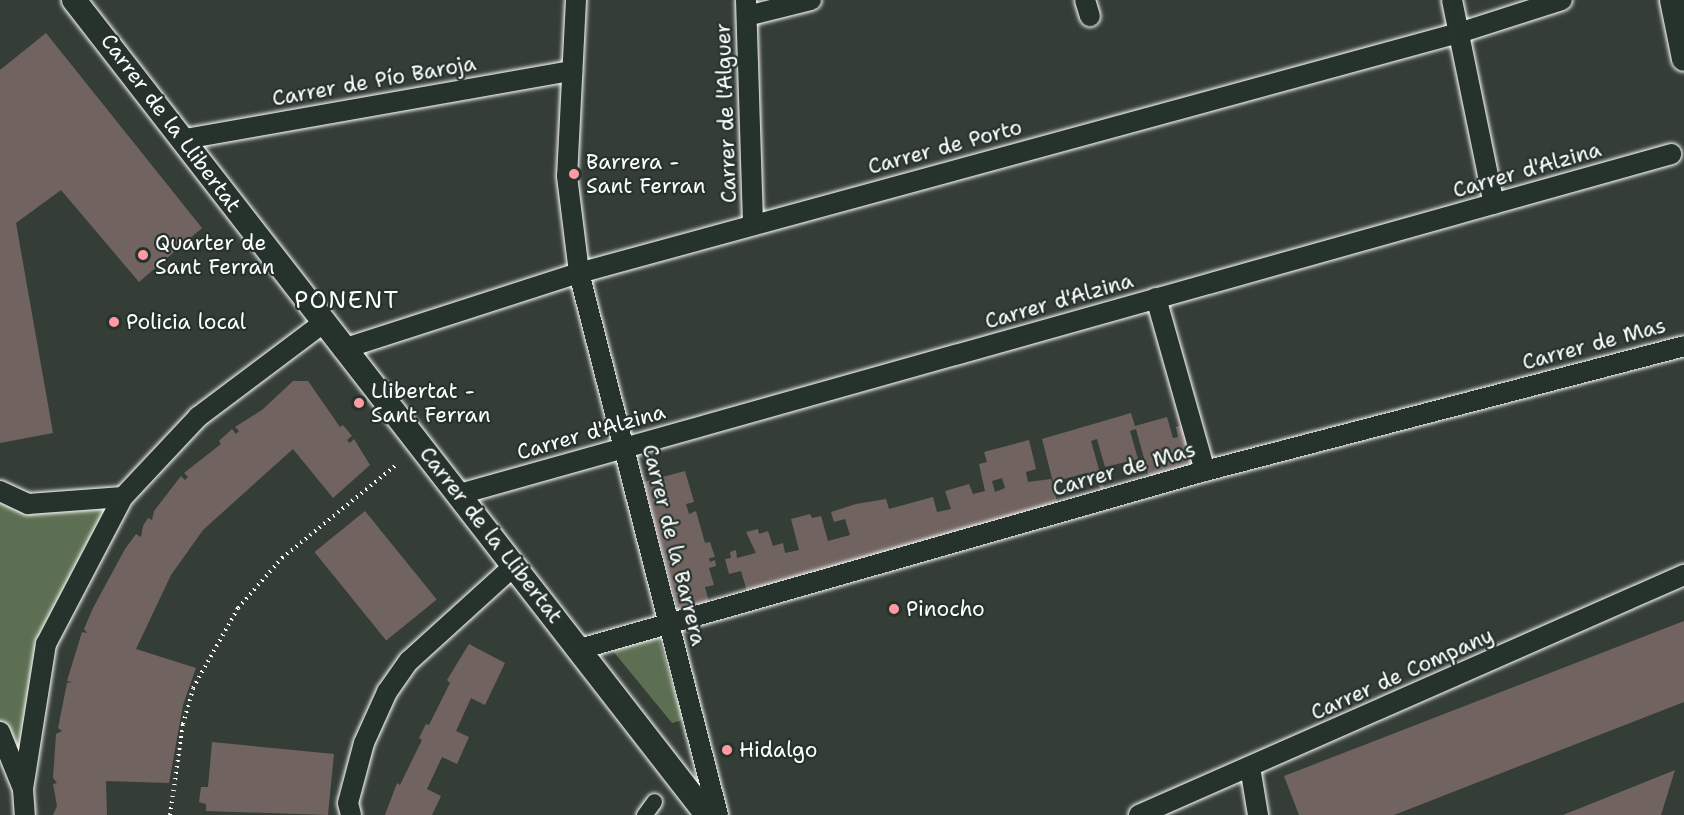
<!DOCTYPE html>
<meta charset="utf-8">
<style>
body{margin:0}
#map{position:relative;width:1684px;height:815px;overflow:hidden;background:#353d37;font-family:"Shantell Sans",sans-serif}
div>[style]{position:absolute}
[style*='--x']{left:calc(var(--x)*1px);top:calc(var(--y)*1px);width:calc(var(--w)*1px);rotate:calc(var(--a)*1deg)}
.green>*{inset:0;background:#5d6f52}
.building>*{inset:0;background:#716460;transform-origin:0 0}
.path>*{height:4px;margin-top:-2px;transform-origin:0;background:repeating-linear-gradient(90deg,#fff 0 1.5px,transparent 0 6px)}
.roads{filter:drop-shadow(0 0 2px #fff) drop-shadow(0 0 2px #fff)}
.pedestrian>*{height:15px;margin:-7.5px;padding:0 7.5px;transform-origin:7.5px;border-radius:7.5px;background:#26332d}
.minor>*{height:20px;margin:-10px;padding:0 10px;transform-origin:10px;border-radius:10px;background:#26332d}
.tertiary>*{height:24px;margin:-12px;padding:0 12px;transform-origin:12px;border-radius:12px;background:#26332d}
.dots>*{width:16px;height:16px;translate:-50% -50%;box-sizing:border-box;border:3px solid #26332d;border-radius:50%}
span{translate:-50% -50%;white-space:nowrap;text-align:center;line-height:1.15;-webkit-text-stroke:4.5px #26332d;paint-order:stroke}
.street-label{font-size:21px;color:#fff}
.poi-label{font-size:21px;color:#fff}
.left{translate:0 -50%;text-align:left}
.quarter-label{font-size:24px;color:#fff;letter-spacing:1.5px}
</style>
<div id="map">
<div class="green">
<i style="clip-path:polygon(0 491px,70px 501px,114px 498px,44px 654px,15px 770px,0 721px)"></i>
<i style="clip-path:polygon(657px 632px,683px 720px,672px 723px,608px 645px)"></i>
</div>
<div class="building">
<i style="clip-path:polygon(46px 33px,202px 228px,139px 282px,61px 190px,16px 223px,53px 433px,0 443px,0 70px)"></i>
<i style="clip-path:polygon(293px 381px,308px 381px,340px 427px,343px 425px,352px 436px,347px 440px,350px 443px,354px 439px,370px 465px,333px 498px,293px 449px,203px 530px,171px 575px,136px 649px,196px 668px,183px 705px,169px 783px,106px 781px,107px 815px,53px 815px,57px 806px,53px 784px,57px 783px,53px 778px,56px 734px,62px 731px,58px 728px,67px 683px,72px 682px,67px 681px,82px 632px,87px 633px,84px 629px,93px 608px,125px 549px,136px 534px,141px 537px,143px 526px,148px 518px,152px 520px,154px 511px,181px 476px,185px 480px,188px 477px,184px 473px,221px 444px,219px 441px,232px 429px,236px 434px,239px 431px,235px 427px,262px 410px)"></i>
<i style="clip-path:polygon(1131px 413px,1135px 426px,1167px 417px,1173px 438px,1178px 437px,1176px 427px,1183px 425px,1194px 468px,1150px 480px,1136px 429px,1130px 431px,1138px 459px,1105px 467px,1097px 439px,1091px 441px,1105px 491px,1101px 492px,1096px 475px,1087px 477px,1086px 473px,1053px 482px,1042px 439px)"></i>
<i style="clip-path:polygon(evenodd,1029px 440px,1036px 469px,1026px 472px,1028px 482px,1051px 479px,1058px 505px,747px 591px,741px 571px,729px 574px,725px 559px,731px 558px,730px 552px,736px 550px,737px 558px,756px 553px,746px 532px,758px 529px,759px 534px,768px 531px,773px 546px,783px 543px,785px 553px,799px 550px,791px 519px,810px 514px,812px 518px,821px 516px,828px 541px,850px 535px,845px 519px,834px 522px,831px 512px,856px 504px,886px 499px,889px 509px,933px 497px,937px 512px,951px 509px,945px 491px,969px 484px,973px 494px,985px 491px,979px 464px,987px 462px,984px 452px,1029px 440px,1002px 478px,1005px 488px,995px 492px,992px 481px,1002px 478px)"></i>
<i style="clip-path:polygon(685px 471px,694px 502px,686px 504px,689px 514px,696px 511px,705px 543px,710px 542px,715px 557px,709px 558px,710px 562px,715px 560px,716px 566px,709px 568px,714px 585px,705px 587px,709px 602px,678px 610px,644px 482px)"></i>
<i style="left:365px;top:511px;width:114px;height:65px;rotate:51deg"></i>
<i style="clip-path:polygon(1684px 621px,1684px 702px,1394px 815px,1299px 815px,1284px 776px)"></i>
<i style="clip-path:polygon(469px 644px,505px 663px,485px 705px,471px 698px,456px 731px,469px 737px,457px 764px,442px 757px,427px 789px,441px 796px,432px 815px,385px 815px,397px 783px,400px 785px,422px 740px,419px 738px,426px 724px,429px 725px,450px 683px,447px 680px)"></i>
<i style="clip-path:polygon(212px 742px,334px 754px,328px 815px,206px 811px,206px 804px,199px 802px,201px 787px,208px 787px)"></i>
<i style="clip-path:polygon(1675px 770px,1661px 815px,1563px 815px)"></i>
</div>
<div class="path">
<i style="--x:170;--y:815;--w:92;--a:-81.9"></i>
<i style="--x:183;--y:724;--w:37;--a:-74"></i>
<i style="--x:193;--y:688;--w:92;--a:-60.6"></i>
<i style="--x:238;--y:608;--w:67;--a:-48.7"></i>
<i style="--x:282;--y:558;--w:146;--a:-39.2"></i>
</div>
<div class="roads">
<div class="pedestrian">
<i style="--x:644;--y:815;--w:17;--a:-54"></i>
</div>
<div class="minor">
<i style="--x:576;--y:0;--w:176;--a:92.9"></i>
<i style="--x:567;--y:176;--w:98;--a:82.9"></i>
<i style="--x:579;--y:273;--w:560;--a:75.62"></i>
<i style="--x:746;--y:0;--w:224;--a:88.2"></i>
<i style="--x:1085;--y:0;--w:17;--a:73"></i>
<i style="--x:1452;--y:0;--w:208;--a:78.4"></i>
<i style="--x:747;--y:16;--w:66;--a:-14"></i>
<i style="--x:185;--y:139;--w:393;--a:-10"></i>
<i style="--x:1156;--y:298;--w:180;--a:74.2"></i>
<i style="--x:343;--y:349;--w:248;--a:-17.9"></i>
<i style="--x:579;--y:273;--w:912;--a:-15.26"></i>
<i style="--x:1459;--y:33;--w:108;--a:-17.8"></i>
<i style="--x:0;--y:491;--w:31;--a:25"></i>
<i style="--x:28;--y:504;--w:95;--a:-4.2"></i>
<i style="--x:460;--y:494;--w:1258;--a:-15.68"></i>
<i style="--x:580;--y:649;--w:650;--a:-15.9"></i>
<i style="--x:1205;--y:471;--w:495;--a:-14.6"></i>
<i style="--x:0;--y:732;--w:61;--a:68"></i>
<i style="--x:23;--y:789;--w:26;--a:86"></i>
<i style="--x:1250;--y:767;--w:49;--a:80.5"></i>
<i style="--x:23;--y:789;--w:147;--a:-81"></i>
<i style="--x:46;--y:644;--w:166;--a:-62.4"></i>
<i style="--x:123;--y:497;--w:110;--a:-46.8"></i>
<i style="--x:198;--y:417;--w:156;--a:-36.9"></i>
<i style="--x:351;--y:815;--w:12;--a:-104"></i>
<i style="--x:348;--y:803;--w:62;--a:-75.1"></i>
<i style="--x:364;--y:743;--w:56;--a:-65.7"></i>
<i style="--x:387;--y:692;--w:38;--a:-55"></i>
<i style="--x:409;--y:661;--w:143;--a:-42.2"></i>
<i style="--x:1139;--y:815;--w:596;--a:-23.77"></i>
</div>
<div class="tertiary">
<i style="--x:74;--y:0;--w:1032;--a:52.16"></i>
<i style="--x:1672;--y:0;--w:60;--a:78.5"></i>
</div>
</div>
<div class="dots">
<i style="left:574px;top:174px;background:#ff9aa2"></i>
<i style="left:143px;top:255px;background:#ff9aa2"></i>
<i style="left:114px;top:322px;background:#ff9aa2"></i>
<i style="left:359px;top:403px;background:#ff9aa2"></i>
<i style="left:894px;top:609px;background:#ff9aa2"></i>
<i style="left:727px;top:750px;background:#ff9aa2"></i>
</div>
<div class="street-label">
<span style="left:374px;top:81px;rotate:-10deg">Carrer de Pío Baroja</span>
<span style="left:726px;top:113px;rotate:-92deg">Carrer de l'Alguer</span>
<span style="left:171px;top:123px;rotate:53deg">Carrer de la Llibertat</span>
<span style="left:945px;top:147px;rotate:-15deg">Carrer de Porto</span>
<span style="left:1527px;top:170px;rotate:-16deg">Carrer d'Alzina</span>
<span style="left:1059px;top:301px;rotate:-16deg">Carrer d'Alzina</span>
<span style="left:1594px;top:344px;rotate:-15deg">Carrer de Mas</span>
<span style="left:591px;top:432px;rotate:-16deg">Carrer d'Alzina</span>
<span style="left:1124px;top:469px;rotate:-16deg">Carrer de Mas</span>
<span style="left:491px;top:535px;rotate:52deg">Carrer de la Llibertat</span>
<span style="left:674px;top:545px;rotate:76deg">Carrer de la Barrera</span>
<span style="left:1402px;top:674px;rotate:-24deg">Carrer de Company</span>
</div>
<div class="poi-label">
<span class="left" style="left:586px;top:174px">Barrera -<br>Sant Ferran</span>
<span class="left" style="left:155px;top:255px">Quarter de<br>Sant Ferran</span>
<span class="left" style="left:126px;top:322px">Policia local</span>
<span class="left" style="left:371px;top:403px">Llibertat -<br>Sant Ferran</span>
<span class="left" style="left:906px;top:609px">Pinocho</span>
<span class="left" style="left:739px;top:750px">Hidalgo</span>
</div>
<div class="quarter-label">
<span style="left:347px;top:301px">PONENT</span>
</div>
</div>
